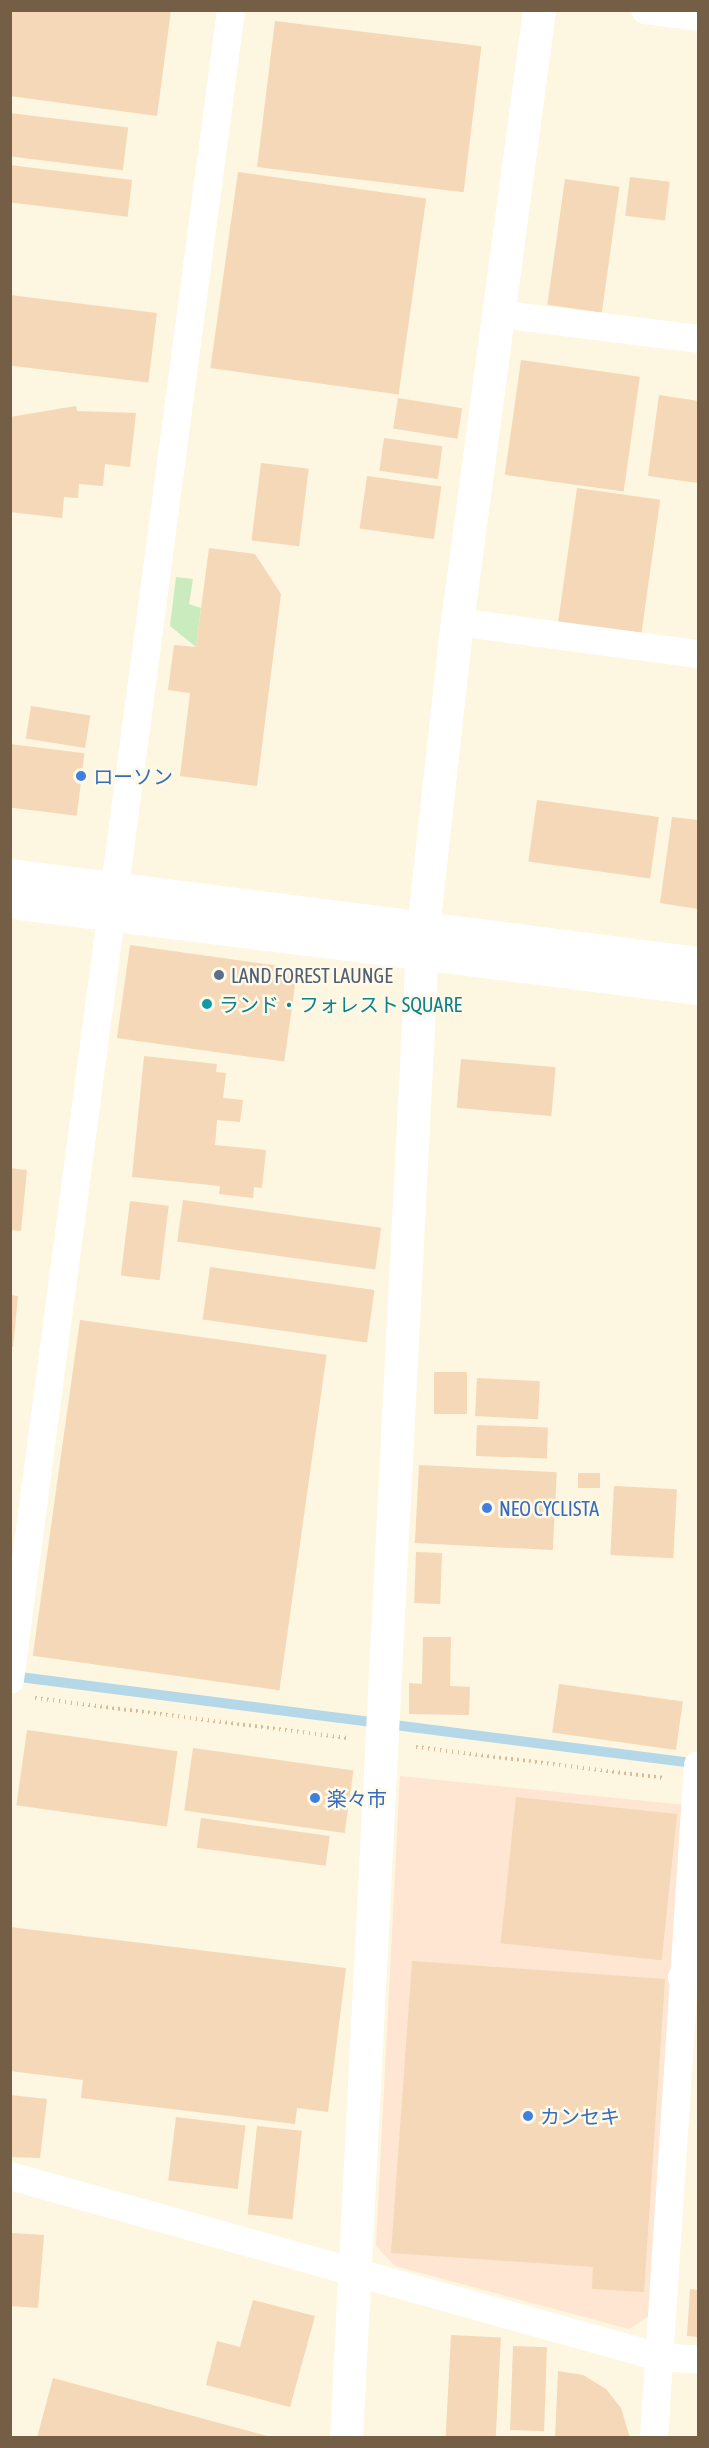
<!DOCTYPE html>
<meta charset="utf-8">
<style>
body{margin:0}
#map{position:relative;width:709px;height:2448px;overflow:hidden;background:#fdf6e0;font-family:"Asap Condensed","Noto Sans JP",sans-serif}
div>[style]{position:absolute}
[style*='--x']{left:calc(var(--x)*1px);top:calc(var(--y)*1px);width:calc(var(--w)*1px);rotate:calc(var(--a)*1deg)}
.commercial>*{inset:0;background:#fee6d3}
.green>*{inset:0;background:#caebbe}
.stream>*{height:10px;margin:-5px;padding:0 5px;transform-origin:5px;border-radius:5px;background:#b4d8e7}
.building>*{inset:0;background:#f4d8b7;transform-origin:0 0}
.path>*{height:4px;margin-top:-2px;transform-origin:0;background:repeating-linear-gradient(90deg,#d8bb9a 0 1.5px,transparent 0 6px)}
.minor>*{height:28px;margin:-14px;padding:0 14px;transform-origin:14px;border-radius:14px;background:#fff}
.tertiary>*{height:33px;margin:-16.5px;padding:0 16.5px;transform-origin:16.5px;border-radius:16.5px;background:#fff}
.dots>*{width:16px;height:16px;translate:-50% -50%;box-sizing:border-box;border:3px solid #fff9e7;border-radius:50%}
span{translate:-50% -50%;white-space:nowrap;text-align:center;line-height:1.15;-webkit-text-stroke:5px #fff9e7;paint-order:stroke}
.shop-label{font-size:20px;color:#366cbe}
.left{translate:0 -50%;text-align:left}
.service-label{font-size:20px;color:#4e5e75}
.culture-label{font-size:20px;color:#0d838f}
.frame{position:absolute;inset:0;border:12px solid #755e46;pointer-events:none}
</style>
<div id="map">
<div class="commercial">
<i style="clip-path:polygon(400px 1776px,685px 1805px,649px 2316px,629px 2329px,395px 2266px,376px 2246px)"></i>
</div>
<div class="green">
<i style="clip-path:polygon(176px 577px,193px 579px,189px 604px,201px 608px,196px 647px,170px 626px)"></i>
</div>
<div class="stream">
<i style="--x:12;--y:1676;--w:677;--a:7.29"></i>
</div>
<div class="building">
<i style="clip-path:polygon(10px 10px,171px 10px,157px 116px,10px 96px)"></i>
<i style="left:275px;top:21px;width:208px;height:147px;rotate:7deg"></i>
<i style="left:10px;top:113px;width:119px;height:43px;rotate:7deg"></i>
<i style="left:10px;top:165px;width:123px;height:37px;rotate:7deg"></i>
<i style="left:238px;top:172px;width:190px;height:198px;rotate:8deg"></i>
<i style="left:630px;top:177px;width:40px;height:39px;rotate:7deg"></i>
<i style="left:565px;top:179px;width:55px;height:127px;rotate:8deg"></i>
<i style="left:10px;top:295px;width:148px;height:70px;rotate:7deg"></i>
<i style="left:521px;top:360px;width:120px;height:116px;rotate:8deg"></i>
<i style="clip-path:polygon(659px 395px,698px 401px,698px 483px,648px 476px)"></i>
<i style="left:398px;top:398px;width:65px;height:31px;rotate:9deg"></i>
<i style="clip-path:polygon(76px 406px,77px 411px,136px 413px,130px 467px,105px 464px,103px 486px,79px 484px,78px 498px,64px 497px,62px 518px,10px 512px,10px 417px)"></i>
<i style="left:384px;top:438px;width:59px;height:33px;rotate:8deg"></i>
<i style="left:261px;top:463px;width:48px;height:78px;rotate:7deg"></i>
<i style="left:367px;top:476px;width:75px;height:53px;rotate:8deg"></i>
<i style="left:577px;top:488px;width:84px;height:135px;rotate:8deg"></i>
<i style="clip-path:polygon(209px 548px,255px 554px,281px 594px,257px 786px,180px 776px,190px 693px,168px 690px,174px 645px,196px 647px)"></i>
<i style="left:31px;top:706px;width:60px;height:33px;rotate:9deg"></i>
<i style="left:10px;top:744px;width:75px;height:63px;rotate:7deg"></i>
<i style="left:537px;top:800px;width:123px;height:62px;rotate:8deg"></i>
<i style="clip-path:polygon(672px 817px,698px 820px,698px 909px,660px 903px)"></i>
<i style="left:130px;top:945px;width:169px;height:94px;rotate:8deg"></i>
<i style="clip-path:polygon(144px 1056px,217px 1064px,216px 1072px,226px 1073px,223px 1098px,243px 1100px,240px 1122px,217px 1120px,215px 1145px,266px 1150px,262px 1188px,254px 1187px,253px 1198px,219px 1194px,220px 1186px,132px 1177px)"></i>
<i style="left:461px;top:1059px;width:95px;height:49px;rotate:5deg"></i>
<i style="clip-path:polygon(10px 1168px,27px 1170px,21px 1231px,10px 1230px)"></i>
<i style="left:183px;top:1200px;width:200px;height:42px;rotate:8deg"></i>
<i style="left:130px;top:1201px;width:39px;height:75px;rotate:7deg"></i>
<i style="left:210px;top:1267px;width:166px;height:53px;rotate:8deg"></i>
<i style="clip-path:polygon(10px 1295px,18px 1296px,13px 1347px,10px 1347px)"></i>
<i style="left:80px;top:1320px;width:249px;height:339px;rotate:8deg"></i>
<i style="left:434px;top:1372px;width:33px;height:42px"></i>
<i style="left:477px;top:1378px;width:63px;height:38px;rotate:3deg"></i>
<i style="left:477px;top:1425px;width:71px;height:31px;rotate:2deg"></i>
<i style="left:419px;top:1465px;width:138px;height:78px;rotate:3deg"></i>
<i style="left:578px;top:1473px;width:22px;height:15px"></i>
<i style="left:614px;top:1486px;width:63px;height:69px;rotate:3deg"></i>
<i style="left:416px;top:1552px;width:26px;height:51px;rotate:2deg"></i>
<i style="clip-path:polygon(423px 1637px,451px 1637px,450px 1686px,470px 1687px,469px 1715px,409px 1714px,409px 1683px,422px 1684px)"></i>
<i style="left:559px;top:1684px;width:125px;height:49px;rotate:8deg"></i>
<i style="left:27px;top:1730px;width:152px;height:76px;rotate:8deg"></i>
<i style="left:193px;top:1748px;width:162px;height:63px;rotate:8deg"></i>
<i style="left:516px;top:1797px;width:162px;height:147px;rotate:6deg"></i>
<i style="left:201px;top:1818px;width:130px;height:30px;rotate:8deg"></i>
<i style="clip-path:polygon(10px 1927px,346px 1968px,328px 2112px,297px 2108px,295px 2124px,81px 2098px,83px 2080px,10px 2071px)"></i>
<i style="clip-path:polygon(412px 1961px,665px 1979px,644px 2292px,592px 2289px,593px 2267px,391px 2253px)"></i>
<i style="clip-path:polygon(10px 2095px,47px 2099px,40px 2158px,10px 2157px)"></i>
<i style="left:176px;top:2117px;width:70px;height:64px;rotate:7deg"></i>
<i style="left:257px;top:2126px;width:45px;height:89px;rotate:6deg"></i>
<i style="clip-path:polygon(10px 2233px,44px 2235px,38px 2308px,10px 2306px)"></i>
<i style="clip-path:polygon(690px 2289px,698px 2290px,698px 2337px,687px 2336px)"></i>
<i style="clip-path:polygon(253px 2300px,315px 2316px,290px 2407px,206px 2385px,217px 2341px,240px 2347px)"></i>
<i style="left:451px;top:2335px;width:50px;height:103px;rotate:3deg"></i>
<i style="left:513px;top:2346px;width:34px;height:84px;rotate:2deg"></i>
<i style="clip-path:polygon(558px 2371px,583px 2375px,606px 2389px,621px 2408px,630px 2438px,555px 2438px)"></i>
<i style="clip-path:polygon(53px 2378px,271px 2437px,271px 2438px,37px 2438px)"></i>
</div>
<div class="path">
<i style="--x:35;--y:1698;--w:317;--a:7.3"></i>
<i style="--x:416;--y:1747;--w:250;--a:7.1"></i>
</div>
<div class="minor">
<i style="--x:645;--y:10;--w:53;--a:7.5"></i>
<i style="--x:498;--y:314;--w:202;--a:7.1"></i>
<i style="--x:457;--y:622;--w:243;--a:7.6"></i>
<i style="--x:10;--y:1680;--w:1685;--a:-82.46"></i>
<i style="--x:10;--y:2176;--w:674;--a:15.58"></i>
<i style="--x:659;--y:2357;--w:39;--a:4"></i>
<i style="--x:654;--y:2438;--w:674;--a:-86.26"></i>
</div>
<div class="tertiary">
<i style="--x:10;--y:875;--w:694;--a:7.29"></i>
<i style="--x:10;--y:902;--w:693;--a:7.13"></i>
<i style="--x:684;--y:1977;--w:14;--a:4"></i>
<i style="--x:346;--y:2438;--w:1512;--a:-87.08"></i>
<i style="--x:423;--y:928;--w:308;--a:-83.7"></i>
<i style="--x:457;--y:622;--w:617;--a:-82.37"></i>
</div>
<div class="dots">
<i style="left:81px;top:776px;background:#3f7fe0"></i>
<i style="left:219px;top:975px;background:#5c6f8a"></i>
<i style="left:207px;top:1004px;background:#0f9aa8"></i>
<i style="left:487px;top:1508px;background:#3f7fe0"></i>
<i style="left:315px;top:1798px;background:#3f7fe0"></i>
<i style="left:528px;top:2116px;background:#3f7fe0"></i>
</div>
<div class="shop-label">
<span class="left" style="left:93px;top:776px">ローソン</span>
<span class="left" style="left:499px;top:1508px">NEO CYCLISTA</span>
<span class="left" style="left:327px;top:1798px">楽々市</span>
<span class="left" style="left:540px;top:2116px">カンセキ</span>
</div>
<div class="service-label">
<span class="left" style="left:231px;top:975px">LAND FOREST LAUNGE</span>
</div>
<div class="culture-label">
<span class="left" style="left:219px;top:1004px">ランド・フォレスト SQUARE</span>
</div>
<div class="frame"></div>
</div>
